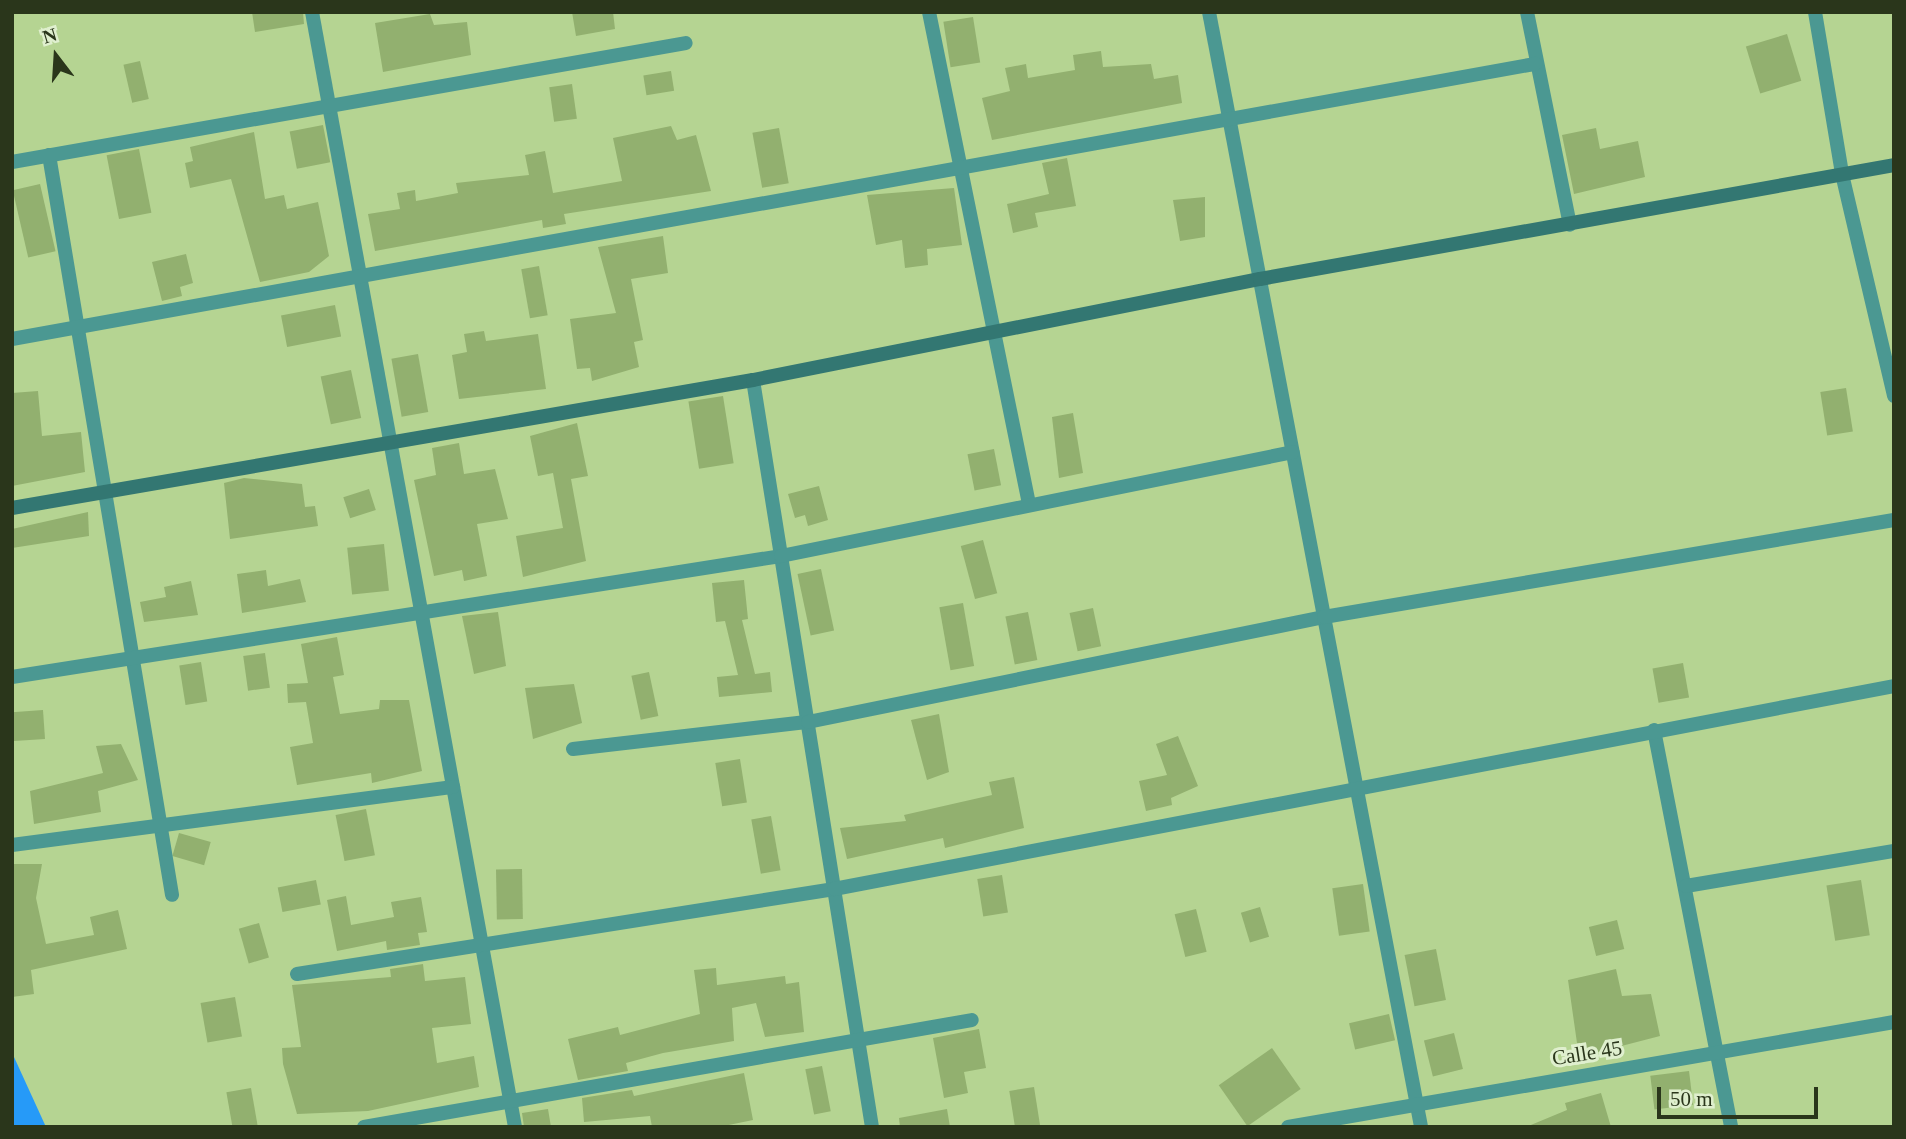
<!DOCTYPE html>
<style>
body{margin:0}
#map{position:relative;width:1906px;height:1139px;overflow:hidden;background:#b5d492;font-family:Georgia,serif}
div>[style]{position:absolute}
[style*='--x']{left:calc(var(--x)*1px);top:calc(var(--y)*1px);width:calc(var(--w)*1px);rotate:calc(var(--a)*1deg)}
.water>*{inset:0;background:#269af8}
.building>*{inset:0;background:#92b06f;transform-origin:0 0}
.street>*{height:14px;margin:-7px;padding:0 7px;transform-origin:7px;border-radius:7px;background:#4b9892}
.secondary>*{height:14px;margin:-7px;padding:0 7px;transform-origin:7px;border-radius:7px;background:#337772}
span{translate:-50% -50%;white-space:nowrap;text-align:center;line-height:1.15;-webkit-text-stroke:6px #dfefce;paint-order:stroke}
.street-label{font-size:21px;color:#2a361b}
.frame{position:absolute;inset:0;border:14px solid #2a361b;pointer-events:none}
.north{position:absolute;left:21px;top:21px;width:70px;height:70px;-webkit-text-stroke:5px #dfefce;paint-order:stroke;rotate:343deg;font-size:19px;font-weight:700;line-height:28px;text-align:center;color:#2a361b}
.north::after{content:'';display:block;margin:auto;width:24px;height:32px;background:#2a361b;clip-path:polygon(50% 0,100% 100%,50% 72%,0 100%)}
.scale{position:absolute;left:1657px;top:1087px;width:161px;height:32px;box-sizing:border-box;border:4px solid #2a361b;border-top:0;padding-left:9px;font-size:21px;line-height:24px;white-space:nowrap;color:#2a361b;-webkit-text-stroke:5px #dfefce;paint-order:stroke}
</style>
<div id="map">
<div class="water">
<i style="clip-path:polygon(12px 1057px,14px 1057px,46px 1127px,12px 1127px)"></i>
</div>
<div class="building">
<i style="clip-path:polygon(252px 12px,303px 12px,304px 24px,255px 32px)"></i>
<i style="clip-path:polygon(572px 12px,613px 12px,615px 29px,576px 36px)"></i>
<i style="clip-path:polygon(430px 14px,434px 25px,467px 22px,471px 55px,383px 72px,375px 23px)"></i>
<i style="left:973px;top:17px;width:46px;height:30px;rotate:81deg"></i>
<i style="left:1787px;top:34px;width:49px;height:43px;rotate:73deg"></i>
<i style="clip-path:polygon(1101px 51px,1103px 67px,1151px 64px,1154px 79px,1178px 75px,1182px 103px,992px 140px,982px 98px,1010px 91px,1005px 68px,1026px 64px,1028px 78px,1075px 70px,1073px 55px)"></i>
<i style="left:140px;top:61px;width:39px;height:17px;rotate:77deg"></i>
<i style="left:671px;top:71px;width:20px;height:28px;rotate:81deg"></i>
<i style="left:572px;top:84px;width:35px;height:23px;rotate:82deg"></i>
<i style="left:323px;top:125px;width:38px;height:34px;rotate:79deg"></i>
<i style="clip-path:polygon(671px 126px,677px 140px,696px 135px,711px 191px,564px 214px,566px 224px,543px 228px,542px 220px,375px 251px,368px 214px,400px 209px,397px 193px,415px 190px,416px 201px,458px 193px,456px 183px,529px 175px,525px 155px,545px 151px,553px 193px,622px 181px,613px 138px)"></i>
<i style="left:779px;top:128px;width:56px;height:27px;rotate:80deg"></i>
<i style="clip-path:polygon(1596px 128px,1600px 149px,1638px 141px,1645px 177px,1574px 194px,1562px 135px)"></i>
<i style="clip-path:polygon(254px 132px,265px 199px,284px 195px,287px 209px,318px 202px,329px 256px,309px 272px,260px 282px,231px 179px,190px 188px,185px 163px,193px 161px,190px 147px)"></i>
<i style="left:139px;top:149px;width:65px;height:33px;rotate:79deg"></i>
<i style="clip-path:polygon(1067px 158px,1076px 206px,1035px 213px,1038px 227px,1013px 233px,1007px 204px,1049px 194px,1042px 163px)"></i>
<i style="left:40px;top:184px;width:69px;height:28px;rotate:77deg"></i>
<i style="clip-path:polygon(954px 188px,962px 245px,927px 249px,928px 265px,905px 268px,902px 240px,876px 245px,867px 195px)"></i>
<i style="clip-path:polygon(1205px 197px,1205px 237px,1180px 241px,1173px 200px)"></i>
<i style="clip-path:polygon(663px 236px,668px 273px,631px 279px,643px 340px,634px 342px,639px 367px,592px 381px,590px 368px,577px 369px,570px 319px,616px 313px,598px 247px)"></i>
<i style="clip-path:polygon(186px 254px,193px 283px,180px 287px,182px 296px,162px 301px,152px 262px)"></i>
<i style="left:539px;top:266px;width:50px;height:18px;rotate:80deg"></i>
<i style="left:335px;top:305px;width:32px;height:55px;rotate:79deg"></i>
<i style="clip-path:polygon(484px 331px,486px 341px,538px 334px,546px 389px,459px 399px,452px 355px,467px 352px,464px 334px)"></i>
<i style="left:418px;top:354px;width:59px;height:27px;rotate:80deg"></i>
<i style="left:351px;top:370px;width:49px;height:31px;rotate:78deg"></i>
<i style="left:1846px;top:388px;width:44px;height:26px;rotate:81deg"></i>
<i style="clip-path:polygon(38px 391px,42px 436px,81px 432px,85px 472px,12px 486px,12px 393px)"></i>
<i style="left:723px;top:396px;width:68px;height:35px;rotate:81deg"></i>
<i style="clip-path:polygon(1073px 413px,1083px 473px,1059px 478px,1052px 417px)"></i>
<i style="clip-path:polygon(577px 423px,588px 476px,571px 479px,586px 561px,523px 577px,516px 536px,563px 528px,553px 473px,538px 476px,530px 436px)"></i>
<i style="clip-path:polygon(459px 443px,464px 474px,495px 469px,508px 519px,477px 524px,487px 576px,464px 581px,462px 570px,434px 576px,414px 480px,436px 475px,432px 448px)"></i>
<i style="left:994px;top:449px;width:37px;height:27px;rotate:79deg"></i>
<i style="clip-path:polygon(244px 478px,302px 484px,305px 507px,315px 506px,318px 526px,230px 539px,224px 483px)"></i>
<i style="clip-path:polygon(819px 486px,828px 520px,808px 526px,805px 515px,795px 518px,788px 494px)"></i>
<i style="left:369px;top:489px;width:22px;height:27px;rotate:72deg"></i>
<i style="clip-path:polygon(88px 512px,89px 536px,12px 548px,12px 529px)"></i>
<i style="left:983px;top:540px;width:55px;height:23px;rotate:75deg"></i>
<i style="left:384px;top:544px;width:47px;height:37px;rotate:84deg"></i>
<i style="left:821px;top:569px;width:63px;height:24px;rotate:78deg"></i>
<i style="clip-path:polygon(266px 570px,268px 586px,300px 579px,306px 602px,242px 613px,237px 574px)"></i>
<i style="clip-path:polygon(744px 580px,748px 619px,742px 620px,755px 674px,770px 672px,772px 692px,719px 697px,717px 677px,738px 675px,725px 621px,716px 622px,712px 583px)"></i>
<i style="clip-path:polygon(191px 581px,198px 615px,144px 622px,140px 602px,166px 597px,164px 587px)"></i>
<i style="left:963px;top:603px;width:64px;height:24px;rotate:80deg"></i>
<i style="left:1093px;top:608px;width:39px;height:24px;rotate:78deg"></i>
<i style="clip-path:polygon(498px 612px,506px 666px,474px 674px,462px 616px)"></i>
<i style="left:1028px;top:612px;width:49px;height:23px;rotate:79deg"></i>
<i style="clip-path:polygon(337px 637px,344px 675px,333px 677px,340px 714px,379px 709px,380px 700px,409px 700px,422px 771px,372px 783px,371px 773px,297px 785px,290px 747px,313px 743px,306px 702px,288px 703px,287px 684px,308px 683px,301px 644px)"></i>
<i style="left:265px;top:653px;width:35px;height:22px;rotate:82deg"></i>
<i style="left:201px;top:662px;width:40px;height:22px;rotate:81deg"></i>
<i style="left:1683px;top:663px;width:35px;height:31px;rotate:80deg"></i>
<i style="left:649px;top:672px;width:45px;height:18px;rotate:78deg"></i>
<i style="clip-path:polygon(574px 684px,582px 723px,533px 739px,525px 688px)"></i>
<i style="left:43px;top:710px;width:29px;height:31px;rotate:86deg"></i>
<i style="clip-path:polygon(939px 714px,949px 772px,927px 780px,911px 720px)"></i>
<i style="clip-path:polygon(1178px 736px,1198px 786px,1171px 798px,1172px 805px,1146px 811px,1139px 781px,1167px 775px,1156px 744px)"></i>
<i style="clip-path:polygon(121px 744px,138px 780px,98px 791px,101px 812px,34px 824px,30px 791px,103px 773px,96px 746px)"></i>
<i style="left:740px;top:759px;width:44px;height:25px;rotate:81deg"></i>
<i style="clip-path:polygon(1014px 777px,1024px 828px,945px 848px,943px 838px,847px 859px,840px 828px,906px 821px,904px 815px,992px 795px,989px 782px)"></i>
<i style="left:366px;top:809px;width:47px;height:31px;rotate:79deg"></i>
<i style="left:771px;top:816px;width:55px;height:20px;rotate:80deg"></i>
<i style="left:179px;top:833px;width:33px;height:24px;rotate:16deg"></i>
<i style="clip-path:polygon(13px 864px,42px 864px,36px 898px,46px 944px,94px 935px,90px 917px,118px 910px,127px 949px,31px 970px,34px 994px,12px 997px)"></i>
<i style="left:522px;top:869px;width:50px;height:26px;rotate:89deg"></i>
<i style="left:1002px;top:875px;width:38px;height:25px;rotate:81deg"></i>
<i style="left:316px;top:880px;width:25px;height:39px;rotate:79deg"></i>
<i style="left:1861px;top:880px;width:56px;height:35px;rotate:81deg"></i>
<i style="left:1363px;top:884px;width:48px;height:31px;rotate:82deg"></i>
<i style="clip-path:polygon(346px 896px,351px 925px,394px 917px,391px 902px,421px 897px,427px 932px,418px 933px,420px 945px,387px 950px,386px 941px,337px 951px,327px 900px)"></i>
<i style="left:1260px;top:907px;width:31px;height:20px;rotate:73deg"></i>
<i style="left:1196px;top:909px;width:44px;height:22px;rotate:76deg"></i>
<i style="left:1617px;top:920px;width:30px;height:29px;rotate:76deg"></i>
<i style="left:259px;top:923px;width:36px;height:21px;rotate:74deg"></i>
<i style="left:1436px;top:949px;width:52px;height:32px;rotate:79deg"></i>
<i style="clip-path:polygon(423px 964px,425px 981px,465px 977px,471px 1024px,432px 1028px,437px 1063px,474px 1056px,479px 1087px,368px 1111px,297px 1114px,283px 1064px,282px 1048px,301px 1047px,292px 985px,391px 977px,390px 969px)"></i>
<i style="clip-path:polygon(716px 968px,717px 985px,785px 976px,786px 984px,799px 982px,804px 1032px,765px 1037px,756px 1003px,732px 1008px,734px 1041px,663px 1053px,626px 1063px,628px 1071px,578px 1080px,568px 1039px,618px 1027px,620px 1035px,700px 1014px,694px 970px)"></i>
<i style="clip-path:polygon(1616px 969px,1622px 996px,1651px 994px,1660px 1036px,1579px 1057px,1568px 980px)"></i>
<i style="left:235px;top:997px;width:40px;height:35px;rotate:80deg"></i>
<i style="left:1389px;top:1014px;width:27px;height:41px;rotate:77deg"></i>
<i style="clip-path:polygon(979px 1029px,986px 1068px,964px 1072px,968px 1093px,944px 1098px,933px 1038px)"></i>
<i style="left:1454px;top:1033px;width:37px;height:31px;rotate:76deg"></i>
<i style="left:1272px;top:1048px;width:50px;height:65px;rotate:55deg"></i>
<i style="left:822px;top:1066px;width:46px;height:17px;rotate:79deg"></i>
<i style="left:1689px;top:1071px;width:34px;height:39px;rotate:83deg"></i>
<i style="clip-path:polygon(744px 1073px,753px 1120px,719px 1127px,652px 1127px,650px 1116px,584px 1122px,582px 1098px,632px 1090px,634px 1096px)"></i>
<i style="left:1034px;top:1087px;width:40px;height:25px;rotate:81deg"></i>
<i style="left:251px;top:1088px;width:40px;height:25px;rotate:80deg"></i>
<i style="clip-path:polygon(1601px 1093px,1611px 1127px,1526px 1127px,1567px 1110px,1565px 1103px)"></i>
<i style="clip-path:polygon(548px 1109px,551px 1127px,524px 1127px,522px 1113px)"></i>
<i style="clip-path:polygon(947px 1109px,950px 1127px,900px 1127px,899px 1118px)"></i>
</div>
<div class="street">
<i style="--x:312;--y:12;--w:1133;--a:79.68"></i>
<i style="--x:929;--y:12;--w:502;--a:78.51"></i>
<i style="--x:1209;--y:12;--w:1135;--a:79.23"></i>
<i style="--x:1527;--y:12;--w:217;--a:78.6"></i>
<i style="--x:1815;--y:12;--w:164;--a:80.5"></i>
<i style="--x:1842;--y:174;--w:228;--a:76.8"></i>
<i style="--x:49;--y:155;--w:750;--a:80.56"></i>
<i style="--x:12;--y:162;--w:684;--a:-10.01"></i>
<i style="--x:12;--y:339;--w:1548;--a:-10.24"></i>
<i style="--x:753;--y:380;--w:756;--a:80.95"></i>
<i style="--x:12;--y:677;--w:778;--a:-8.94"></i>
<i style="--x:781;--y:556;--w:522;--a:-11.48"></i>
<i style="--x:1654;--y:730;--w:404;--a:79"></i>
<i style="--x:573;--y:749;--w:237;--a:-6.6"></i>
<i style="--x:808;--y:722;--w:527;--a:-11.5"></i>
<i style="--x:1324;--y:617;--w:578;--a:-9.66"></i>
<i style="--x:12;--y:845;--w:445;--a:-7.5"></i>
<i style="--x:1686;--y:886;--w:211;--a:-9.6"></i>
<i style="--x:297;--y:974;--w:544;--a:-8.99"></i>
<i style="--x:834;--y:889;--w:1079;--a:-10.84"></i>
<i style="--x:364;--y:1127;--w:617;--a:-9.98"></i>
<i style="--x:1288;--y:1127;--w:615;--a:-9.83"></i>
</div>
<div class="secondary">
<i style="--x:12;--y:508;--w:752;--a:-9.8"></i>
<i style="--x:753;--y:380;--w:517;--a:-11.27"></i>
<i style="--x:1260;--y:279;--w:644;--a:-10.19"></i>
</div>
<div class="street-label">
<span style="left:1587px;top:1053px;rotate:-9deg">Calle 45</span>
</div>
<div class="frame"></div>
<div class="north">N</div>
<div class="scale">50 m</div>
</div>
